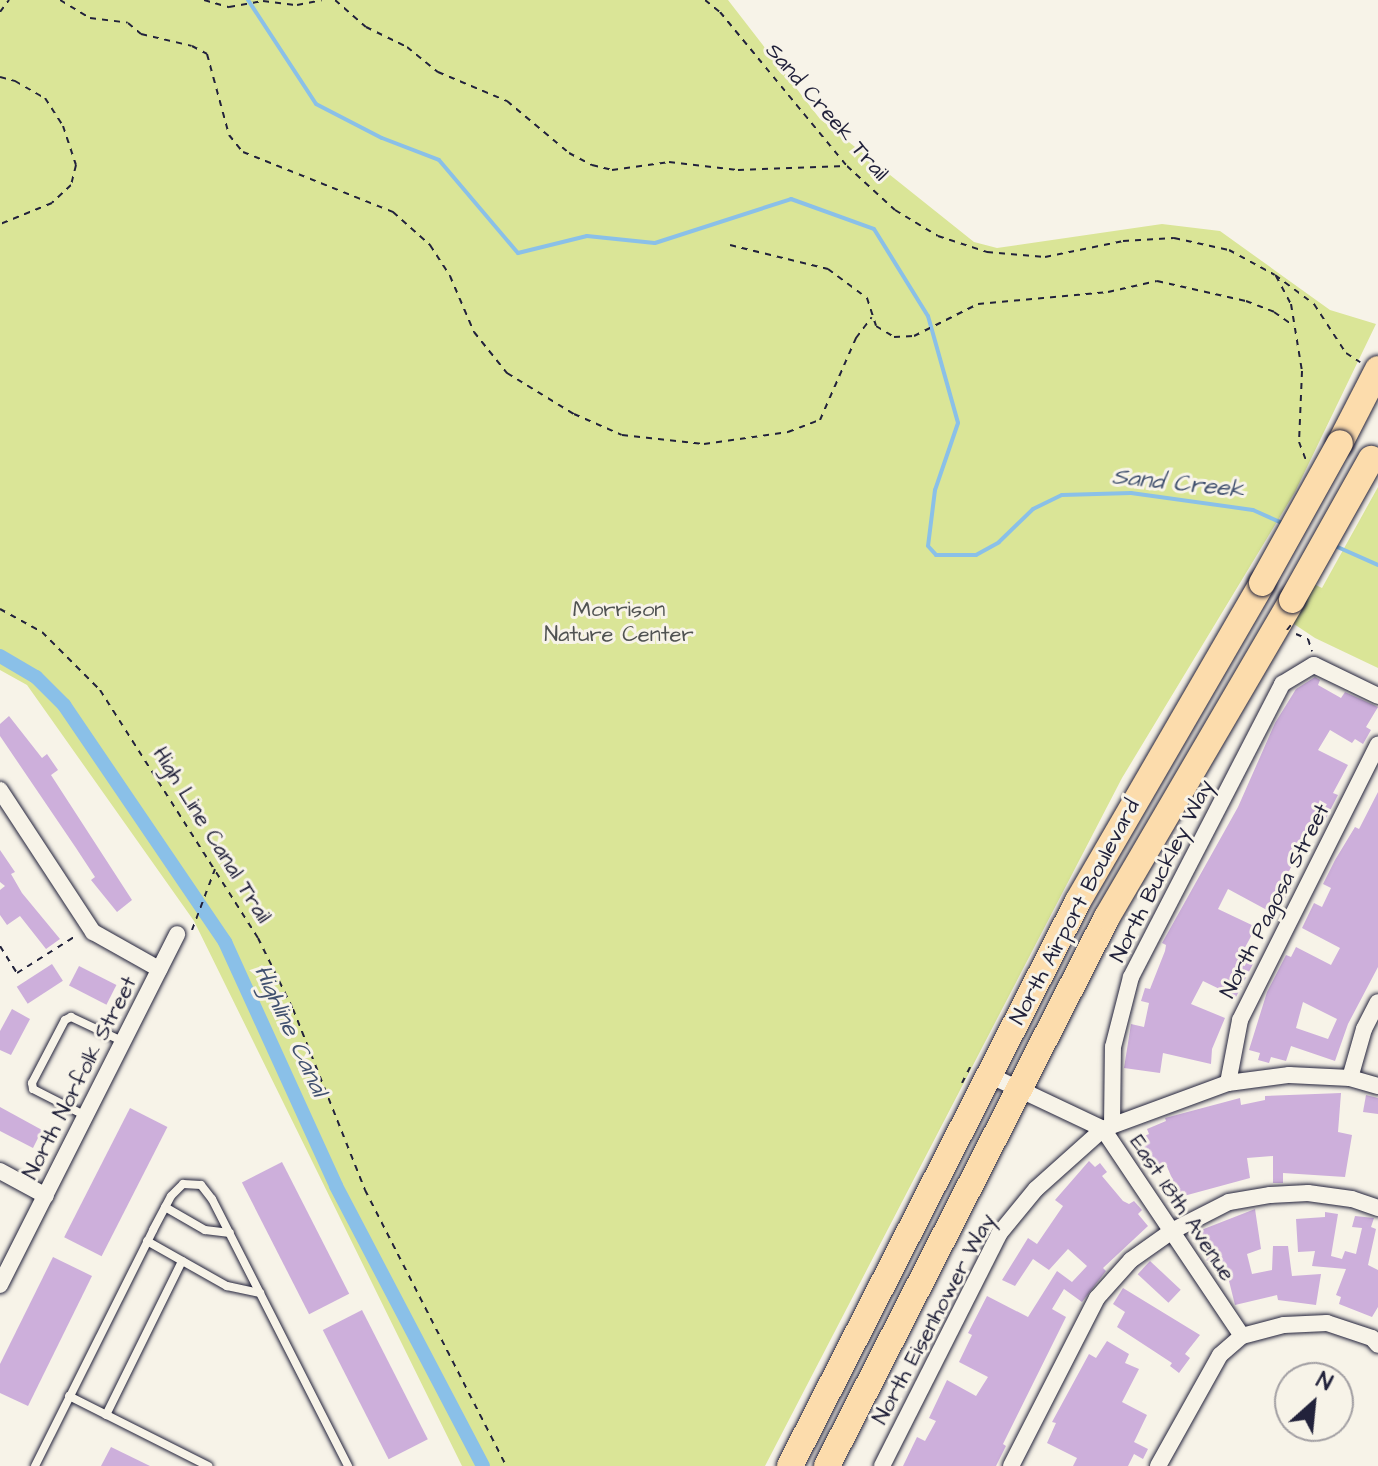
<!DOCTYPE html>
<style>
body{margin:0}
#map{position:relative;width:1378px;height:1466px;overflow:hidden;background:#f7f3e8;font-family:"Architects Daughter",sans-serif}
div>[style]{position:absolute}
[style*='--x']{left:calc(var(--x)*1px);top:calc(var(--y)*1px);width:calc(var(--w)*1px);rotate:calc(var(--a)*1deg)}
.green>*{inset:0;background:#dae597}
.stream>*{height:4px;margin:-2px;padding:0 2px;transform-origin:2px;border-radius:2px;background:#8ac0e8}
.canal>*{height:14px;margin:-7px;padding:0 7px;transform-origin:7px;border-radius:7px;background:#8ac0e8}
.building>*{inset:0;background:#cdafdb;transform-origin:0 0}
.path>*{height:2px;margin-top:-1px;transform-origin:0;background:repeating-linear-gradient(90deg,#22223b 0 6px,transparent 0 12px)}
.roads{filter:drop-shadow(0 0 2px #22223b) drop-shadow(0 0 2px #22223b)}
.service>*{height:8px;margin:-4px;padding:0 4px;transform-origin:4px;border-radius:4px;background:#f7f3e8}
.minor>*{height:16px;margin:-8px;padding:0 8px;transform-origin:8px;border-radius:8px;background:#f7f3e8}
.primary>*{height:26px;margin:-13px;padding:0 13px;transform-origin:13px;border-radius:13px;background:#fcdcac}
.path-bridge>*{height:2px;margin-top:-1px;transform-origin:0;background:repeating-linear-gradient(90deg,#22223b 0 6px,transparent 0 12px)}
.bridges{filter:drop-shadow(0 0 2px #22223b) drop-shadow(0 0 2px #22223b)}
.primary-bridge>*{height:26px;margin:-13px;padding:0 13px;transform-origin:13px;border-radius:13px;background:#fcdcac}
span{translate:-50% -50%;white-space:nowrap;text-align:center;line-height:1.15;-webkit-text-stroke:6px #f7f3e8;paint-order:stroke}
.street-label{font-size:22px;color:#22223b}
.park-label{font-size:22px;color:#505352}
.water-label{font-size:24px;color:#41516f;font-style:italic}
.north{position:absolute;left:1274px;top:1362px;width:80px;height:80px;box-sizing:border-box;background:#f7f3e8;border:2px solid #a29fa3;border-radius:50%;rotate:27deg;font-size:22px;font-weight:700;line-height:32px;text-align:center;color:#22223b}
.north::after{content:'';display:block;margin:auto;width:28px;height:36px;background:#22223b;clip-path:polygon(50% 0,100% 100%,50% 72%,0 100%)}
</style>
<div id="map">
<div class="green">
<i style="clip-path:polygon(0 0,728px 0,820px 119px,974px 242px,997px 248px,1162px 224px,1220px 231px,1330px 310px,1376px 324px,1295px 492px,1122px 778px,765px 1466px,462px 1466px,194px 921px,27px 685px,0 670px)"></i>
<i style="clip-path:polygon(1378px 487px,1378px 668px,1315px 638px,1291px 622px,1314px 584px,1322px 588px)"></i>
</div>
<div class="stream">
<i style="--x:248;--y:0;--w:124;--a:56.8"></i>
<i style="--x:316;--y:104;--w:74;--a:27.3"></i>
<i style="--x:382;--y:138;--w:61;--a:21.1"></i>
<i style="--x:439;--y:160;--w:122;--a:49.7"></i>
<i style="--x:518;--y:253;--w:71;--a:-13.8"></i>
<i style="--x:587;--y:236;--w:68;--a:5.9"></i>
<i style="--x:655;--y:243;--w:143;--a:-17.9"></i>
<i style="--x:791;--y:199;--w:88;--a:19.9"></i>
<i style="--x:874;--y:229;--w:102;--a:58.2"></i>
<i style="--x:928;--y:316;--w:111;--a:74.3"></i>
<i style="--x:958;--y:423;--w:71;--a:108.9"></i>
<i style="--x:935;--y:490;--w:56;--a:97.1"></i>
<i style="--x:928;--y:546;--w:12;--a:48"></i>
<i style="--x:936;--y:555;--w:40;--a:0"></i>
<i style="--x:976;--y:555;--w:26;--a:-29"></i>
<i style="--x:999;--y:542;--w:47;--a:-44.1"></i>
<i style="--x:1033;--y:509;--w:32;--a:-26"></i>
<i style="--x:1062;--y:495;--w:69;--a:-1.7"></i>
<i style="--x:1131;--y:493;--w:123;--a:7.9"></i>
<i style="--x:1253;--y:510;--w:34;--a:24"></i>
<i style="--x:1333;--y:545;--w:49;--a:24"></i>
</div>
<div class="canal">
<i style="--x:0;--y:656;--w:42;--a:30.3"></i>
<i style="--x:36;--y:677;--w:40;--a:45"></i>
<i style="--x:64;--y:705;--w:287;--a:55.8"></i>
<i style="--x:225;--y:942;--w:268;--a:65.5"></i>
<i style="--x:336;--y:1186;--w:316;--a:62.3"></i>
</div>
<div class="building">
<i style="clip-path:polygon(1315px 677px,1320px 680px,1318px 685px,1341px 698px,1345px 692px,1378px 707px,1366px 727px,1371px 730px,1363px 744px,1355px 739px,1352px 743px,1330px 730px,1318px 750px,1348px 765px,1333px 793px,1338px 795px,1321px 828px,1313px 825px,1287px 875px,1295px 880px,1276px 915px,1228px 889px,1218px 909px,1256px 927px,1241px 955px,1254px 962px,1236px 997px,1203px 981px,1191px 1004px,1225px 1018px,1212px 1049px,1211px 1064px,1163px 1053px,1160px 1073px,1124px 1068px,1131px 1024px,1144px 1027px,1149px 1003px,1141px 1001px,1145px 988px,1150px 989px,1165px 951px,1166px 945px,1162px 943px,1238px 807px,1275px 723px,1296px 689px)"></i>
<i style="clip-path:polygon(9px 716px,42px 758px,47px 754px,58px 770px,51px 775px,132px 900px,117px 912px,91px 880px,95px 877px,76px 848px,0 736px,0 724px)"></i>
<i style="clip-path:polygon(evenodd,1378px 792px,1378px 967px,1348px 1024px,1335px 1061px,1291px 1046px,1286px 1061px,1271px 1057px,1269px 1063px,1258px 1060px,1260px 1053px,1249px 1050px,1267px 992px,1286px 955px,1291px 957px,1296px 947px,1331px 965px,1340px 948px,1302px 928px,1314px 903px,1322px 907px,1331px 888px,1323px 884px,1335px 860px,1355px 827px,1359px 829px,1378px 792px,1303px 1002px,1337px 1019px,1328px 1039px,1296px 1028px,1303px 1002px)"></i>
<i style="clip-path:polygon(0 850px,15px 872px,11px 874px,22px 893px,60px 939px,46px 949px,20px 916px,7px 925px,0 915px,0 890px,5px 886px,0 882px)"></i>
<i style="left:52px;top:964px;width:20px;height:42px;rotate:57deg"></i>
<i style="left:79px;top:966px;width:42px;height:22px;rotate:27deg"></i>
<i style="clip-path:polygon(12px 1009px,30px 1019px,11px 1055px,0 1050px,0 1031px)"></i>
<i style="clip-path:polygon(1341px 1093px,1338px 1132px,1352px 1135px,1345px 1177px,1283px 1173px,1283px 1183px,1273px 1183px,1273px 1156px,1247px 1158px,1250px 1178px,1180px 1197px,1165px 1162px,1152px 1168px,1140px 1138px,1149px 1134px,1147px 1129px,1166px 1121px,1165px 1118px,1240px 1098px,1241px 1105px,1265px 1100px,1265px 1096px)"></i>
<i style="clip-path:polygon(1366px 1095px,1378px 1098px,1378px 1114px,1363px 1112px)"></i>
<i style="clip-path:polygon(0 1107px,42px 1130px,33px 1148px,0 1131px)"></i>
<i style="left:130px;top:1108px;width:42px;height:145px;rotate:27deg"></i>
<i style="clip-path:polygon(1089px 1161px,1095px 1167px,1100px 1163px,1107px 1172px,1102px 1176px,1123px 1201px,1129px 1204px,1134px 1201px,1142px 1210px,1138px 1214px,1148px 1226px,1103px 1268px,1106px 1271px,1082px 1302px,1064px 1289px,1052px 1309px,1066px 1317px,1003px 1444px,1006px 1446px,996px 1466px,903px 1466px,917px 1437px,925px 1441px,936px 1421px,929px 1418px,947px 1380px,976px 1396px,988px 1377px,959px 1362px,972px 1335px,968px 1333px,987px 1296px,1028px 1317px,1057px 1271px,1072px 1282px,1087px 1266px,1068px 1249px,1049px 1270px,1033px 1259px,1015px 1286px,1002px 1280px,1028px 1238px,1037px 1244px,1063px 1206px,1055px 1200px)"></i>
<i style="left:282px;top:1162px;width:148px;height:45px;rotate:63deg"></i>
<i style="clip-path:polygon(1255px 1209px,1261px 1249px,1247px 1254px,1252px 1274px,1272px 1270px,1273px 1246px,1288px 1246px,1292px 1276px,1321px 1274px,1316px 1305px,1278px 1300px,1277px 1295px,1235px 1305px,1225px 1265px,1220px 1267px,1218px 1260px,1208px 1264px,1196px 1232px)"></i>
<i style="clip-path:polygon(1325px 1212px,1338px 1214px,1331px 1256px,1342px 1259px,1345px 1251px,1356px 1254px,1362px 1228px,1352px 1227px,1355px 1216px,1374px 1218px,1371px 1227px,1376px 1229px,1368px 1265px,1378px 1270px,1378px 1307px,1372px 1317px,1339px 1304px,1341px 1297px,1336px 1295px,1346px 1269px,1312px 1266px,1315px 1251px,1298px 1252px,1296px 1219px,1325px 1217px)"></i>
<i style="clip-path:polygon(53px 1257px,92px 1276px,28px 1406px,0 1393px,0 1364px)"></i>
<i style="left:1150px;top:1261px;width:42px;height:18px;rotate:43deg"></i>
<i style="clip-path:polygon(1123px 1288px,1200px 1335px,1185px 1354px,1190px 1358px,1179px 1373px,1170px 1366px,1172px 1363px,1117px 1327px,1125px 1312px,1113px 1304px)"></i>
<i style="left:362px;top:1310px;width:145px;height:44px;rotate:63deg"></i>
<i style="clip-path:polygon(1107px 1341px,1129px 1354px,1125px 1363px,1139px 1369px,1122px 1402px,1147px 1415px,1134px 1442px,1148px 1449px,1143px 1459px,1134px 1454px,1128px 1466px,1073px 1466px,1077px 1458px,1047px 1443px,1056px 1423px,1052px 1422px,1089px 1354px,1096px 1358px)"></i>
<i style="clip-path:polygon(111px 1447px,150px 1466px,101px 1466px)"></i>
</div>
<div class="path">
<i style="--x:60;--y:0;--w:35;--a:31"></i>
<i style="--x:90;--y:18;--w:38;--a:7"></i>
<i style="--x:128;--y:23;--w:17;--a:40"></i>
<i style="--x:141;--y:34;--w:52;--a:13.2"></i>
<i style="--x:192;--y:46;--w:17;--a:28"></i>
<i style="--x:207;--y:54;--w:84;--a:74.8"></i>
<i style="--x:229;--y:135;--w:22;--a:51"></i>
<i style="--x:243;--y:152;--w:162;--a:21.8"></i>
<i style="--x:393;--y:212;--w:50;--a:41.7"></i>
<i style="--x:430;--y:245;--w:37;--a:57"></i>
<i style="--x:450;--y:276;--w:61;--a:66.8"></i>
<i style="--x:474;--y:332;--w:53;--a:51.2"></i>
<i style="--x:507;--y:373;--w:79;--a:31.5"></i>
<i style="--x:574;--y:414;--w:52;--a:23.6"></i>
<i style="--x:622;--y:435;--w:82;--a:6.3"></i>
<i style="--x:704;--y:444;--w:85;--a:-8.1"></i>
<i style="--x:788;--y:432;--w:34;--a:-21"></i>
<i style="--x:820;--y:420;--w:90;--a:-66.3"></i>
<i style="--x:856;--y:338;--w:26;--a:-53"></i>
<i style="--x:204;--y:0;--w:26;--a:16"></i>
<i style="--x:229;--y:7;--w:35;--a:-10"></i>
<i style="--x:263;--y:1;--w:34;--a:7"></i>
<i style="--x:297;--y:5;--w:25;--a:-11"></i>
<i style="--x:335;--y:0;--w:41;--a:41.1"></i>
<i style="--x:366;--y:27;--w:46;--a:26"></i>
<i style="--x:407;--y:47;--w:40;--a:39"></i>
<i style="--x:438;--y:72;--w:75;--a:22.8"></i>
<i style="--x:507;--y:101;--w:81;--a:40"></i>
<i style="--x:569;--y:153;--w:26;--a:28"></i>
<i style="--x:592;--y:165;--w:21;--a:14"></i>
<i style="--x:612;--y:170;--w:58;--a:-8"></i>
<i style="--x:669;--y:162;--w:69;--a:6.6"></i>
<i style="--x:738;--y:170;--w:108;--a:-2.1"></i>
<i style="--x:705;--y:0;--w:19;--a:39"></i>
<i style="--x:720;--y:12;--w:200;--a:50.5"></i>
<i style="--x:847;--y:166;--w:65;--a:42.5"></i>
<i style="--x:895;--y:210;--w:50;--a:31.2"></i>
<i style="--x:938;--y:236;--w:52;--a:18.1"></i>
<i style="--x:987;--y:252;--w:58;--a:4.9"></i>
<i style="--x:1045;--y:257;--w:80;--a:-11.6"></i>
<i style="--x:1123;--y:241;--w:51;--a:-3.4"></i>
<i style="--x:1174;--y:238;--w:56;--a:12.3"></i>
<i style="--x:1229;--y:250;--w:52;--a:28.5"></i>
<i style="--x:1275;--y:275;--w:49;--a:36.6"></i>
<i style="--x:1314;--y:304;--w:59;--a:56.9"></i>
<i style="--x:1346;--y:353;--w:17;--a:33"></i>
<i style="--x:0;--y:12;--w:15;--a:-53"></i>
<i style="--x:0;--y:77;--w:16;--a:15"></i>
<i style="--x:15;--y:81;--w:34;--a:30"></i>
<i style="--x:45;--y:98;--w:33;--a:57"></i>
<i style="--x:63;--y:126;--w:41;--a:71.6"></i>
<i style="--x:76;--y:165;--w:21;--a:104"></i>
<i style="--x:71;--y:185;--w:26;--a:137"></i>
<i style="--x:52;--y:203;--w:56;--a:158"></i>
<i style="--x:730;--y:245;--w:101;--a:13.8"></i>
<i style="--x:828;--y:269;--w:49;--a:36.6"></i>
<i style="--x:867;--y:298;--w:29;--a:72"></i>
<i style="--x:876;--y:326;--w:21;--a:31"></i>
<i style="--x:894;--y:337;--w:20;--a:-3"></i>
<i style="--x:914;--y:336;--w:72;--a:-26.6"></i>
<i style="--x:978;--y:304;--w:131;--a:-5.3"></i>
<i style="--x:1108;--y:292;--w:50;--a:-12.7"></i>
<i style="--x:1157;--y:281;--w:91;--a:12.7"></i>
<i style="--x:1246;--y:301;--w:30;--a:21"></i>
<i style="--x:1274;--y:312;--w:24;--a:35"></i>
<i style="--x:1276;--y:276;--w:32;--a:62"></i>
<i style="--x:1291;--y:304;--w:68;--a:80.7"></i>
<i style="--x:1302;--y:371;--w:71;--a:92.4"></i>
<i style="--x:1299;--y:442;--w:19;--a:69"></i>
<i style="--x:0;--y:609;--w:48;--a:28.7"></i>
<i style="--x:42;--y:632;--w:82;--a:45"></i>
<i style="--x:100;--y:690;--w:294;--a:57.5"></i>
<i style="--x:258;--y:938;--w:79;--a:63.8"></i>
<i style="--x:293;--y:1009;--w:195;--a:68.3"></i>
<i style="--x:365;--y:1190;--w:310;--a:62.9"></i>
<i style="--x:1296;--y:634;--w:13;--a:23"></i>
<i style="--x:1308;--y:639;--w:13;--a:72"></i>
<i style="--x:192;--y:930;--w:65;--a:-69.3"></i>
<i style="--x:0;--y:946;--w:32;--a:58"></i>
<i style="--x:17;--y:973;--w:71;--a:-32.3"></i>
<i style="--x:962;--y:1083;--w:18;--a:-63"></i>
</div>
<div class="roads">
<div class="service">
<i style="--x:86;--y:1116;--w:59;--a:-153"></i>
<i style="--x:33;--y:1089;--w:6;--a:-99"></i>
<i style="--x:32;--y:1083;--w:71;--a:-62.4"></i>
<i style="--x:65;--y:1020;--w:7;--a:-27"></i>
<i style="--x:71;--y:1017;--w:59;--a:25.3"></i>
<i style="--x:165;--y:1207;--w:46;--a:29.9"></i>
<i style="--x:205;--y:1230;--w:25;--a:7"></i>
<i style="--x:147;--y:1241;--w:92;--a:29.4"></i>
<i style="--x:227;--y:1286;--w:34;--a:12"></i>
<i style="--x:69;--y:1396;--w:156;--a:26.7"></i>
<i style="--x:106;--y:1415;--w:172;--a:-63.7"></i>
<i style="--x:35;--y:1466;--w:264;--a:-63.4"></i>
<i style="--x:153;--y:1230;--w:38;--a:-62"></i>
<i style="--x:171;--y:1196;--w:17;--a:-45"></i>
<i style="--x:183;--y:1184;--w:18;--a:3"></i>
<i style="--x:201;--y:1185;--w:18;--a:52"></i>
<i style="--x:212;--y:1199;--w:300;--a:63"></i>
</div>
<div class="minor">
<i style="--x:0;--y:790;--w:170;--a:56.8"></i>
<i style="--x:93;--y:932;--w:76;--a:29.3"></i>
<i style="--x:989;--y:1075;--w:126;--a:25.3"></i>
<i style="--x:1103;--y:1129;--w:249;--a:56.1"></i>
<i style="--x:1350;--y:1078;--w:51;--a:-74.1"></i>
<i style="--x:1364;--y:1029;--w:30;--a:-63"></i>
<i style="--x:1228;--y:1083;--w:64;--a:-79.2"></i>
<i style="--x:1240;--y:1020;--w:308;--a:-63.4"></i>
<i style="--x:1112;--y:1125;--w:78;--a:-89.3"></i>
<i style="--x:1113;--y:1047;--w:72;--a:-75.6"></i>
<i style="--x:1131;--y:977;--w:330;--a:-62.7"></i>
<i style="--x:1282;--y:684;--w:37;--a:-31"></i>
<i style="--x:1314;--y:665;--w:71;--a:25.8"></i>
<i style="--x:0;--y:1171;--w:52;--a:28.5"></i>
<i style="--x:0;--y:1285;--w:393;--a:-63.2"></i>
<i style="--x:882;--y:1466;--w:260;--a:-63.2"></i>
<i style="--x:999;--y:1234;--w:58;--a:-50.6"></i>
<i style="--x:1036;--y:1189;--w:90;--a:-41.8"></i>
<i style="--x:1103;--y:1129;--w:133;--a:-20.2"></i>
<i style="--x:1228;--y:1083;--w:62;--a:-7.5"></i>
<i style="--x:1289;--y:1075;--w:61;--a:2.8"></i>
<i style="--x:1350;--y:1078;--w:29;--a:16"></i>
<i style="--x:1011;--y:1466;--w:189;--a:-62.9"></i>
<i style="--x:1097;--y:1298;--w:51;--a:-48.2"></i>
<i style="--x:1131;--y:1260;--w:50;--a:-35.3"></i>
<i style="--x:1172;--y:1231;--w:64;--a:-27"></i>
<i style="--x:1229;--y:1202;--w:42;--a:-9.7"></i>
<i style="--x:1270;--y:1195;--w:38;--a:-3"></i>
<i style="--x:1308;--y:1193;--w:44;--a:7.8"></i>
<i style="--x:1352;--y:1199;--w:28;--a:19"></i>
<i style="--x:1158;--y:1466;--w:127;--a:-60.8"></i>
<i style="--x:1220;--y:1355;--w:29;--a:-41"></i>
<i style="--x:1242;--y:1336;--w:43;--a:-14.7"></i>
<i style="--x:1284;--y:1325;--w:43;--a:-2.7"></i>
<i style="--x:1327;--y:1323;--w:47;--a:18.4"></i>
<i style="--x:1372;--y:1338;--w:9;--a:49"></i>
</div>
<div class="primary">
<i style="--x:1340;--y:443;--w:83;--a:-62.8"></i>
<i style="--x:790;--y:1466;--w:634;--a:-62.99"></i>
<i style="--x:1078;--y:901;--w:367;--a:-59.9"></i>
<i style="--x:827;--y:1466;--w:616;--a:-62.98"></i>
<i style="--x:1107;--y:917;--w:367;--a:-59.7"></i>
</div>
</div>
<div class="path-bridge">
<i style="--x:1287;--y:630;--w:11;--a:-52"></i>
</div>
<div class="bridges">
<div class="primary-bridge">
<i style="--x:1262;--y:583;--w:160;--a:-60.9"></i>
<i style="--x:1292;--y:600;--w:162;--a:-60.7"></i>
</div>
</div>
<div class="street-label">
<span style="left:827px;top:112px;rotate:49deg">Sand Creek Trail</span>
<span style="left:212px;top:835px;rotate:58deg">High Line Canal Trail</span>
<span style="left:1162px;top:871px;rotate:-63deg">North Buckley Way</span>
<span style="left:1275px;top:901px;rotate:-63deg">North Pagosa Street</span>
<span style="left:1075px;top:912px;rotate:-62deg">North Airport Boulevard</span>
<span style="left:80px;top:1078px;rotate:-63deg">North Norfolk Street</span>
<span style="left:1182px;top:1208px;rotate:56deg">East 18th Avenue</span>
<span style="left:934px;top:1319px;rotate:-62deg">North Eisenhower Way</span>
</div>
<div class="park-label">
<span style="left:619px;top:622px">Morrison<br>Nature Center</span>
</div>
<div class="water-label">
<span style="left:1178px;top:484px;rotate:6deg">Sand Creek</span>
<span style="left:290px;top:1031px;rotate:65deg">Highline Canal</span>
</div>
<div class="north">N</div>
</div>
